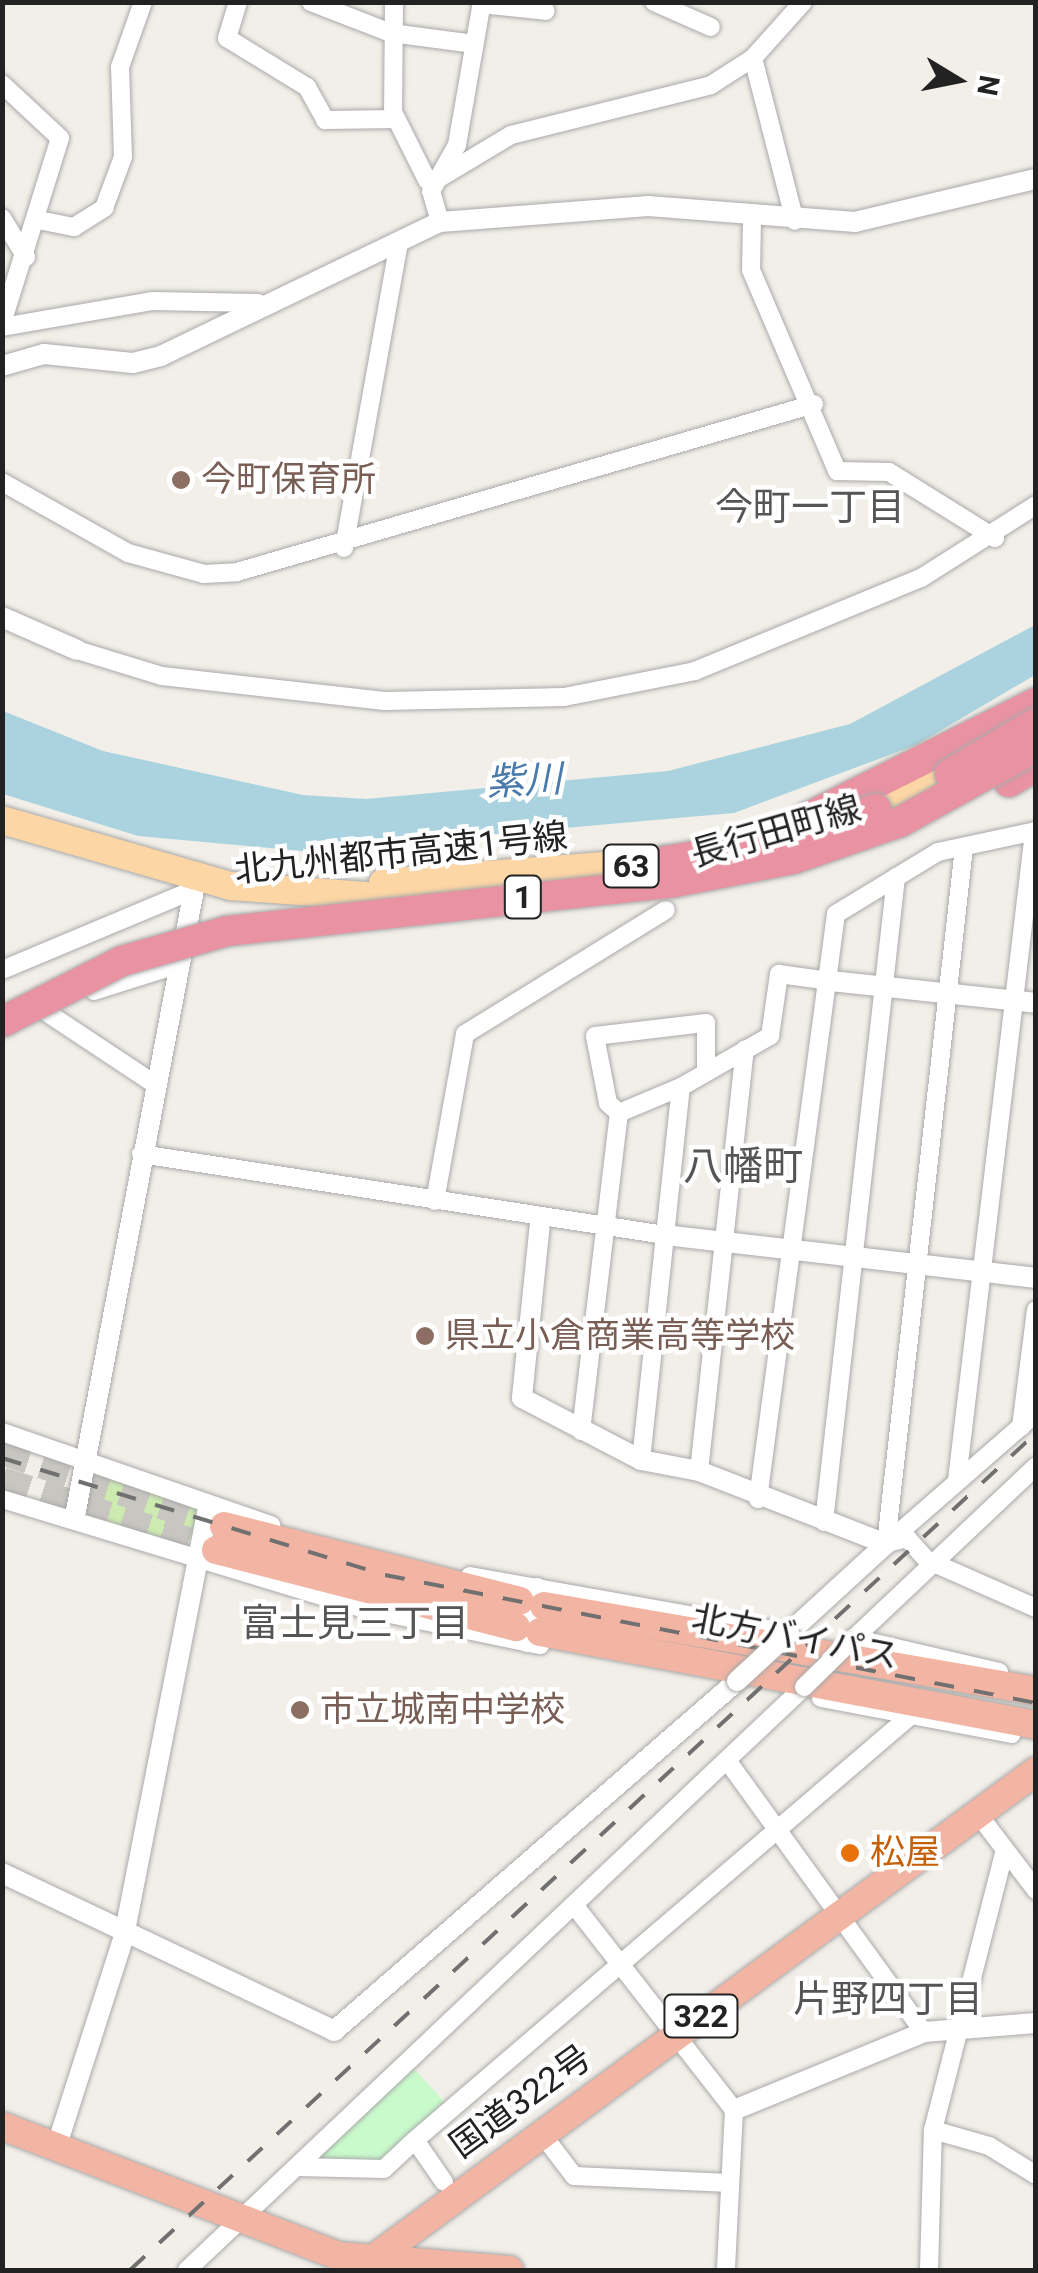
<!DOCTYPE html>
<meta charset="utf-8">
<style>
body{margin:0}
#map{position:relative;width:1038px;height:2273px;overflow:hidden;background:#f2efe9;font-family:Roboto,"Noto Sans JP",sans-serif}
div>[style]{position:absolute}
[style*='--x']{left:calc(var(--x)*1px);top:calc(var(--y)*1px);width:calc(var(--w)*1px);rotate:calc(var(--a)*1deg)}
.grass>*{inset:0;background:#cdebb0}
.park>*{inset:0;background:#c8facc}
.water>*{inset:0;background:#aad3df}
.trunk-tunnel>*{height:28px;margin-top:-14px;transform-origin:0;background:repeating-linear-gradient(90deg,#c8c6c1 0 28px,transparent 0 42px)}
.roads{filter:drop-shadow(0 0 2px #a9a9a9) drop-shadow(0 0 2px #a9a9a9)}
.minor>*{height:18px;margin:-9px;padding:0 9px;transform-origin:9px;border-radius:9px;background:#fff}
.tertiary>*{height:20px;margin:-10px;padding:0 10px;transform-origin:10px;border-radius:10px;background:#fff}
.primary>*{height:28px;margin:-14px;padding:0 14px;transform-origin:14px;border-radius:14px;background:#fcd6a4}
.trunk>*{height:28px;margin:-14px;padding:0 14px;transform-origin:14px;border-radius:14px;background:#f2b4a3}
.motorway>*{height:30px;margin:-15px;padding:0 15px;transform-origin:15px;border-radius:15px;background:#e892a2}
.rail>*{height:4px;margin-top:-2px;transform-origin:0;background:repeating-linear-gradient(90deg,#707070 0 20px,transparent 0 40px)}
.bridges{filter:drop-shadow(0 0 2px #a9a9a9) drop-shadow(0 0 2px #a9a9a9)}
.minor-bridge>*{height:18px;margin:-9px;padding:0 9px;transform-origin:9px;border-radius:9px;background:#fff}
.tertiary-bridge>*{height:20px;margin:-10px;padding:0 10px;transform-origin:10px;border-radius:10px;background:#fff}
.motorway-bridge>*{height:30px;margin:-15px;padding:0 15px;transform-origin:15px;border-radius:15px;background:#e892a2}
.dots>*{width:28px;height:28px;translate:-50% -50%;box-sizing:border-box;border:5px solid #fff;border-radius:50%}
span{translate:-50% -50%;white-space:nowrap;text-align:center;line-height:1.15;-webkit-text-stroke:9px #fff;paint-order:stroke}
.shield-label span{padding:2px 8px;background:#fff;border:2px solid;border-radius:8px;-webkit-text-stroke-width:0}
.shield-label{font-size:32px;color:#222;font-weight:700}
.education-label{font-size:35px;color:#785e54}
.left{translate:0 -50%;text-align:left}
.street-label{font-size:35px;color:#222}
.food-label{font-size:35px;color:#c56008}
.neighbourhood-label{font-size:38px;color:#555}
.water-label{font-size:38px;color:#4a7aab;font-style:italic}
.quarter-label{font-size:40px;color:#555}
.frame{position:absolute;inset:0;border:5px solid #222;pointer-events:none}
.north{position:absolute;left:908px;top:30px;width:100px;height:100px;-webkit-text-stroke:8px #fff;paint-order:stroke;rotate:100deg;font-size:28px;font-weight:700;line-height:40px;text-align:center;color:#222}
.north::after{content:'';display:block;margin:auto;width:35px;height:45px;background:#222;clip-path:polygon(50% 0,100% 100%,50% 72%,0 100%)}
</style>
<div id="map">
<div class="grass">
<i style="clip-path:polygon(97px 1473px,197px 1508px,194px 1538px,179px 1545px,88px 1515px)"></i>
</div>
<div class="park">
<i style="clip-path:polygon(410px 2064px,449px 2107px,382px 2166px,304px 2164px)"></i>
</div>
<div class="water">
<i style="clip-path:polygon(1035px 625px,1035px 675px,916px 745px,734px 813px,302px 851px,138px 836px,3px 794px,3px 711px,103px 751px,303px 795px,366px 799px,668px 771px,850px 724px)"></i>
</div>
<div class="trunk-tunnel">
<i style="--x:2;--y:1451;--w:234;--a:18.7"></i>
<i style="--x:2;--y:1481;--w:225;--a:17.9"></i>
</div>
<div class="roads">
<div class="minor">
<i style="--x:238;--y:2;--w:38;--a:107"></i>
<i style="--x:227;--y:38;--w:94;--a:31.5"></i>
<i style="--x:307;--y:87;--w:38;--a:61"></i>
<i style="--x:325;--y:120;--w:71;--a:-0.8"></i>
<i style="--x:311;--y:2;--w:86;--a:21.2"></i>
<i style="--x:391;--y:33;--w:84;--a:7.5"></i>
<i style="--x:394;--y:2;--w:110;--a:90.5"></i>
<i style="--x:393;--y:112;--w:76;--a:63.4"></i>
<i style="--x:427;--y:180;--w:9;--a:0"></i>
<i style="--x:654;--y:2;--w:62;--a:23.7"></i>
<i style="--x:481;--y:4;--w:65;--a:6.1"></i>
<i style="--x:753;--y:58;--w:168;--a:75.6"></i>
<i style="--x:2;--y:84;--w:79;--a:43"></i>
<i style="--x:60;--y:138;--w:194;--a:107.4"></i>
<i style="--x:436;--y:180;--w:87;--a:-31"></i>
<i style="--x:511;--y:135;--w:206;--a:-14"></i>
<i style="--x:711;--y:85;--w:50;--a:-32.7"></i>
<i style="--x:753;--y:58;--w:75;--a:-48.2"></i>
<i style="--x:2;--y:218;--w:46;--a:58.4"></i>
<i style="--x:38;--y:220;--w:37;--a:11"></i>
<i style="--x:74;--y:227;--w:36;--a:-32"></i>
<i style="--x:104;--y:208;--w:54;--a:-69.6"></i>
<i style="--x:123;--y:157;--w:90;--a:-91.9"></i>
<i style="--x:120;--y:67;--w:69;--a:-70.5"></i>
<i style="--x:752;--y:220;--w:50;--a:91.1"></i>
<i style="--x:751;--y:270;--w:219;--a:66.8"></i>
<i style="--x:837;--y:471;--w:52;--a:1.1"></i>
<i style="--x:889;--y:472;--w:125;--a:31.9"></i>
<i style="--x:440;--y:222;--w:32;--a:-106"></i>
<i style="--x:431;--y:191;--w:53;--a:-60.5"></i>
<i style="--x:457;--y:145;--w:145;--a:-80.1"></i>
<i style="--x:2;--y:327;--w:152;--a:-9.8"></i>
<i style="--x:152;--y:301;--w:106;--a:1.1"></i>
<i style="--x:2;--y:482;--w:145;--a:29.4"></i>
<i style="--x:128;--y:553;--w:79;--a:15.4"></i>
<i style="--x:204;--y:574;--w:33;--a:-3"></i>
<i style="--x:237;--y:572;--w:601;--a:-16.23"></i>
<i style="--x:344;--y:548;--w:311;--a:-79.8"></i>
<i style="--x:77;--y:650;--w:89;--a:17"></i>
<i style="--x:162;--y:676;--w:224;--a:6.4"></i>
<i style="--x:385;--y:701;--w:179;--a:-1.3"></i>
<i style="--x:564;--y:697;--w:134;--a:-11.2"></i>
<i style="--x:695;--y:671;--w:244;--a:-22.4"></i>
<i style="--x:921;--y:578;--w:136;--a:-32.4"></i>
<i style="--x:2;--y:970;--w:205;--a:-22.7"></i>
<i style="--x:94;--y:991;--w:89;--a:-17.6"></i>
<i style="--x:46;--y:1012;--w:128;--a:33.6"></i>
<i style="--x:619;--y:1113;--w:15;--a:-138"></i>
<i style="--x:608;--y:1103;--w:68;--a:-101"></i>
<i style="--x:595;--y:1036;--w:112;--a:-6.7"></i>
<i style="--x:706;--y:1023;--w:49;--a:90"></i>
<i style="--x:141;--y:1154;--w:530;--a:8.79"></i>
<i style="--x:435;--y:1201;--w:170;--a:-79.8"></i>
<i style="--x:465;--y:1034;--w:236;--a:-31.7"></i>
<i style="--x:1021;--y:1427;--w:118;--a:-82.7"></i>
<i style="--x:581;--y:1431;--w:320;--a:-83.2"></i>
<i style="--x:619;--y:1113;--w:67;--a:-22.8"></i>
<i style="--x:2;--y:1432;--w:285;--a:19.1"></i>
<i style="--x:641;--y:1460;--w:375;--a:-83.9"></i>
<i style="--x:681;--y:1087;--w:103;--a:-29.8"></i>
<i style="--x:770;--y:1036;--w:63;--a:-81.7"></i>
<i style="--x:779;--y:974;--w:43;--a:7.9"></i>
<i style="--x:699;--y:1471;--w:424;--a:-83.8"></i>
<i style="--x:957;--y:1480;--w:653;--a:-83.22"></i>
<i style="--x:2;--y:1499;--w:375;--a:16.9"></i>
<i style="--x:361;--y:1608;--w:183;--a:11.7"></i>
<i style="--x:758;--y:1499;--w:590;--a:-82.41"></i>
<i style="--x:836;--y:914;--w:119;--a:-31.3"></i>
<i style="--x:938;--y:852;--w:100;--a:-12.1"></i>
<i style="--x:824;--y:1522;--w:649;--a:-83.63"></i>
<i style="--x:887;--y:1543;--w:21;--a:-14"></i>
<i style="--x:907;--y:1538;--w:30;--a:48"></i>
<i style="--x:927;--y:1560;--w:119;--a:23.8"></i>
<i style="--x:886;--y:1544;--w:701;--a:-83.61"></i>
<i style="--x:886;--y:1544;--w:199;--a:-41.1"></i>
<i style="--x:470;--y:1576;--w:324;--a:10.1"></i>
<i style="--x:853;--y:1638;--w:150;--a:13.1"></i>
<i style="--x:849;--y:1643;--w:257;--a:-43.4"></i>
<i style="--x:821;--y:1698;--w:194;--a:10.7"></i>
<i style="--x:729;--y:1763;--w:332;--a:54.1"></i>
<i style="--x:978;--y:1814;--w:96;--a:52.7"></i>
<i style="--x:574;--y:1905;--w:260;--a:52"></i>
<i style="--x:734;--y:2110;--w:160;--a:92.9"></i>
<i style="--x:933;--y:2130;--w:58;--a:15.9"></i>
<i style="--x:989;--y:2146;--w:55;--a:31.7"></i>
<i style="--x:542;--y:2134;--w:53;--a:52.7"></i>
<i style="--x:574;--y:2176;--w:156;--a:2.6"></i>
<i style="--x:297;--y:2167;--w:87;--a:1.3"></i>
<i style="--x:384;--y:2169;--w:42;--a:-43.1"></i>
<i style="--x:444;--y:2182;--w:51;--a:-124.6"></i>
<i style="--x:415;--y:2140;--w:652;--a:-40.58"></i>
<i style="--x:187;--y:2270;--w:849;--a:-43.38"></i>
<i style="--x:929;--y:2270;--w:140;--a:-88.4"></i>
<i style="--x:933;--y:2130;--w:286;--a:-75.6"></i>
</div>
<div class="tertiary">
<i style="--x:2;--y:366;--w:44;--a:-15.9"></i>
<i style="--x:44;--y:354;--w:89;--a:5.8"></i>
<i style="--x:133;--y:363;--w:29;--a:-14"></i>
<i style="--x:161;--y:356;--w:310;--a:-25.7"></i>
<i style="--x:440;--y:222;--w:209;--a:-4.4"></i>
<i style="--x:648;--y:206;--w:208;--a:4.4"></i>
<i style="--x:855;--y:222;--w:186;--a:-13.4"></i>
<i style="--x:2;--y:617;--w:82;--a:23.7"></i>
<i style="--x:822;--y:980;--w:215;--a:6.1"></i>
<i style="--x:540;--y:1223;--w:176;--a:95.9"></i>
<i style="--x:522;--y:1398;--w:134;--a:27.5"></i>
<i style="--x:641;--y:1460;--w:59;--a:10.7"></i>
<i style="--x:699;--y:1471;--w:201;--a:21.3"></i>
<i style="--x:886;--y:1544;--w:132;--a:137.5"></i>
<i style="--x:665;--y:1235;--w:373;--a:6.6"></i>
<i style="--x:75;--y:1516;--w:653;--a:-79.24"></i>
<i style="--x:527;--y:1642;--w:55;--a:-79.5"></i>
<i style="--x:2;--y:1873;--w:368;--a:25.4"></i>
<i style="--x:334;--y:2031;--w:534;--a:-40.97"></i>
<i style="--x:734;--y:2110;--w:205;--a:-22.3"></i>
<i style="--x:924;--y:2032;--w:112;--a:-4.6"></i>
<i style="--x:56;--y:2148;--w:223;--a:-72.2"></i>
<i style="--x:124;--y:1936;--w:438;--a:-78.9"></i>
</div>
<div class="primary">
<i style="--x:855;--y:812;--w:122;--a:-25.7"></i>
<i style="--x:2;--y:820;--w:238;--a:16.1"></i>
<i style="--x:231;--y:886;--w:179;--a:4.2"></i>
<i style="--x:383;--y:883;--w:287;--a:-4.4"></i>
</div>
<div class="trunk">
<i style="--x:224;--y:1526;--w:305;--a:14.2"></i>
<i style="--x:216;--y:1550;--w:310;--a:14.4"></i>
<i style="--x:544;--y:1606;--w:499;--a:9.8"></i>
<i style="--x:540;--y:1632;--w:505;--a:10.62"></i>
<i style="--x:2;--y:2126;--w:361;--a:21.1"></i>
<i style="--x:339;--y:2256;--w:171;--a:4.7"></i>
<i style="--x:358;--y:2270;--w:842;--a:-36.35"></i>
</div>
<div class="motorway">
<i style="--x:1009;--y:782;--w:31;--a:-31"></i>
<i style="--x:805;--y:819;--w:258;--a:-26.7"></i>
</div>
</div>
<div class="rail">
<i style="--x:2;--y:1458;--w:400;--a:17"></i>
<i style="--x:385;--y:1575;--w:663;--a:11.12"></i>
<i style="--x:130;--y:2270;--w:1233;--a:-42.73"></i>
</div>
<div class="bridges">
<div class="minor-bridge">
<i style="--x:804;--y:1687;--w:63;--a:-44.4"></i>
</div>
<div class="tertiary-bridge">
<i style="--x:737;--y:1681;--w:71;--a:-42.7"></i>
</div>
<div class="motorway-bridge">
<i style="--x:950;--y:774;--w:100;--a:-30.7"></i>
<i style="--x:650;--y:864;--w:140;--a:-10.3"></i>
<i style="--x:788;--y:839;--w:93;--a:-18.8"></i>
<i style="--x:2;--y:1022;--w:135;--a:-26.9"></i>
<i style="--x:122;--y:961;--w:109;--a:-15.9"></i>
<i style="--x:227;--y:931;--w:451;--a:-6.2"></i>
<i style="--x:675;--y:882;--w:120;--a:-11"></i>
<i style="--x:793;--y:859;--w:113;--a:-19.1"></i>
<i style="--x:900;--y:822;--w:155;--a:-28.9"></i>
</div>
</div>
<div class="dots">
<i style="left:181px;top:480px;background:#8d6e63"></i>
<i style="left:425px;top:1336px;background:#8d6e63"></i>
<i style="left:300px;top:1710px;background:#8d6e63"></i>
<i style="left:850px;top:1853px;background:#e8710a"></i>
</div>
<div class="shield-label">
<span style="left:631px;top:866px">63</span>
<span style="left:523px;top:897px">1</span>
<span style="left:701px;top:2016px">322</span>
</div>
<div class="education-label">
<span class="left" style="left:201px;top:480px">今町保育所</span>
<span class="left" style="left:445px;top:1336px">県立小倉商業高等学校</span>
<span class="left" style="left:320px;top:1710px">市立城南中学校</span>
</div>
<div class="street-label">
<span style="left:776px;top:832px;rotate:-16deg">長行田町線</span>
<span style="left:401px;top:854px;rotate:-6deg">北九州都市高速1号線</span>
<span style="left:795px;top:1638px;rotate:11deg">北方バイパス</span>
<span style="left:521px;top:2102px;rotate:-36deg">国道322号</span>
</div>
<div class="food-label">
<span class="left" style="left:870px;top:1853px">松屋</span>
</div>
<div class="neighbourhood-label">
<span style="left:810px;top:508px">今町一丁目</span>
<span style="left:355px;top:1624px">富士見三丁目</span>
<span style="left:888px;top:2000px">片野四丁目</span>
</div>
<div class="water-label">
<span style="left:524px;top:781px;rotate:-3deg">紫川</span>
</div>
<div class="quarter-label">
<span style="left:743px;top:1167px">八幡町</span>
</div>
<div class="frame"></div>
<div class="north">N</div>
</div>
